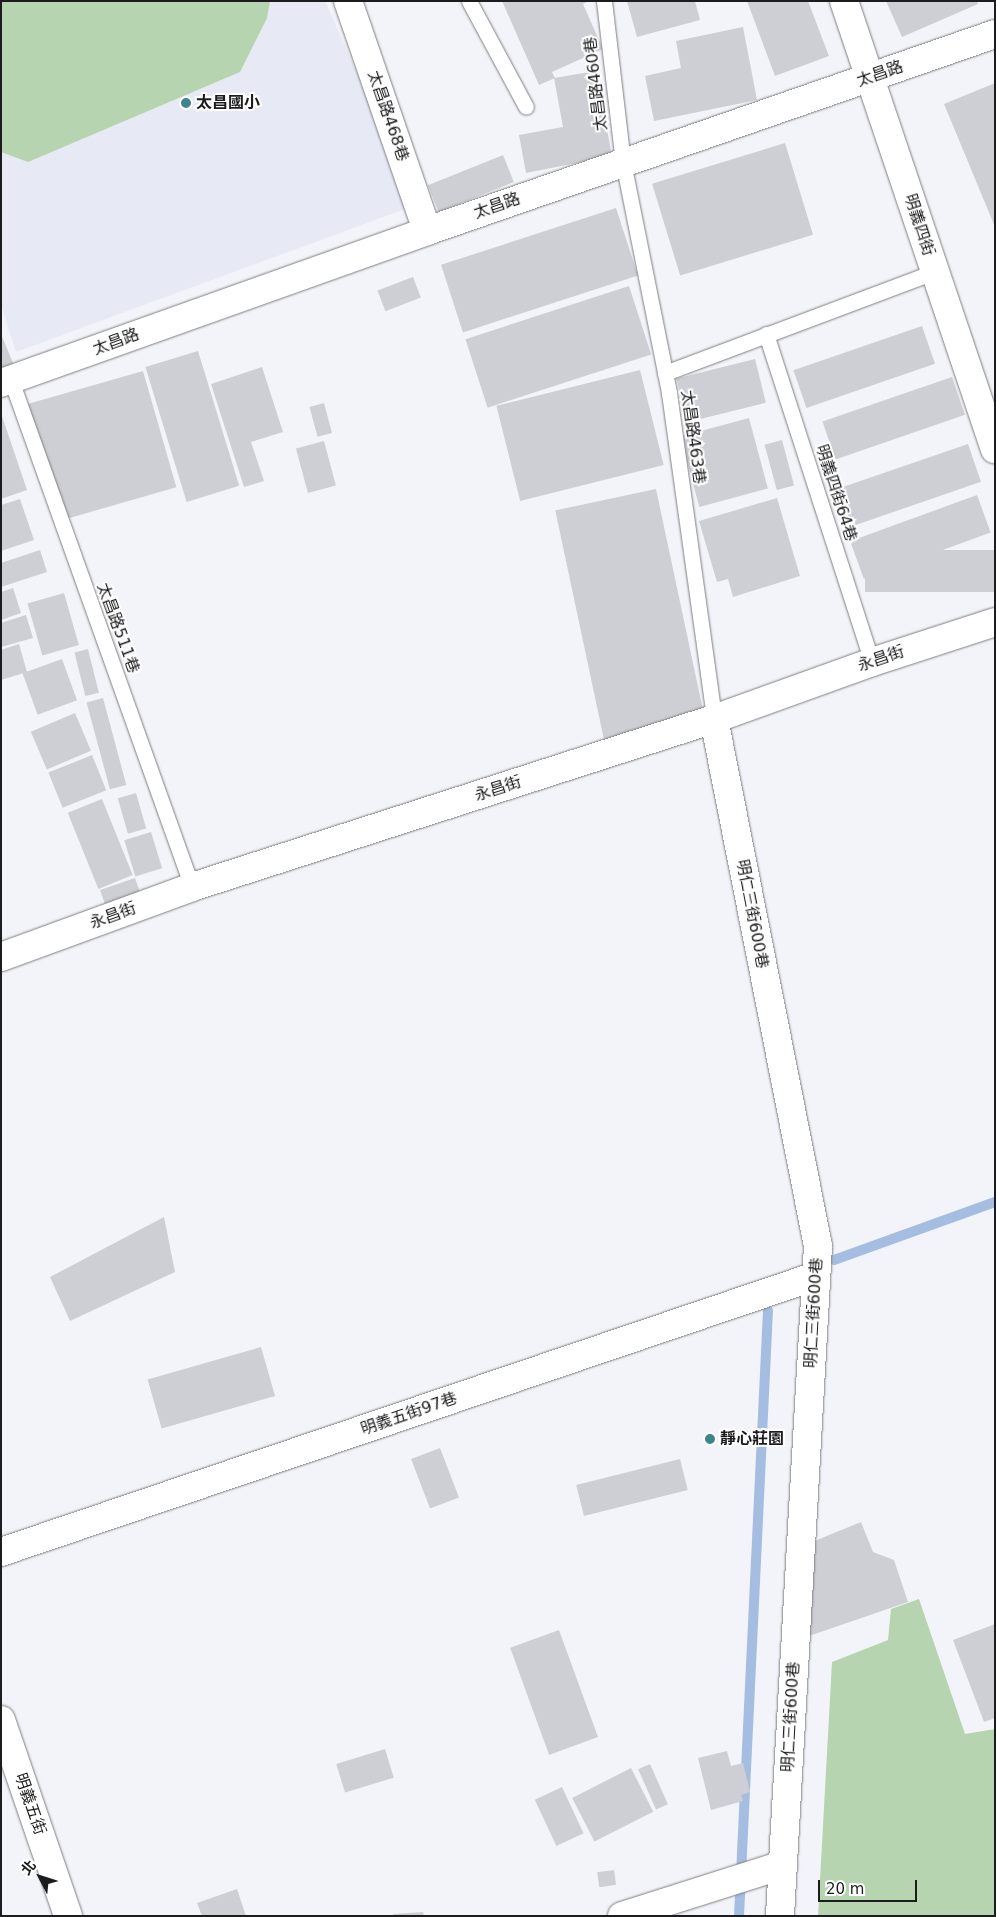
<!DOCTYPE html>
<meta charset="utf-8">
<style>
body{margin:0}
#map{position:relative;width:996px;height:1917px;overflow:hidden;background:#f3f4f9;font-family:"DejaVu Sans","Noto Sans TC",sans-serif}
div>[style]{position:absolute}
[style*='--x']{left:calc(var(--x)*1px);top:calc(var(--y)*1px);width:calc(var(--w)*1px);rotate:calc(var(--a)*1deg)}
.built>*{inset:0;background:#e7e9f5}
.green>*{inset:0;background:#b7d4b0}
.stream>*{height:10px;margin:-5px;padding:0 5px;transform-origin:5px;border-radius:5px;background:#a6bde2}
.building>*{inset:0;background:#cecfd4;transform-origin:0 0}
.roads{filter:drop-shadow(0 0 1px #7d7e82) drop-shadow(0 0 1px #7d7e82)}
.service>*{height:15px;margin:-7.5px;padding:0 7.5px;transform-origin:7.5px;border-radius:7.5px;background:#fff}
.minor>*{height:28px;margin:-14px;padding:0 14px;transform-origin:14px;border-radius:14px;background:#fff}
.dots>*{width:14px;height:14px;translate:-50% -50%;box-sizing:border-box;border:2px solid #fff;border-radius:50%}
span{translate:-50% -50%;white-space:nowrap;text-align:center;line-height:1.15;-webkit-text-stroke:4px #fff;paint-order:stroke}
.street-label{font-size:16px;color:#1c1c1e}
.poi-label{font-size:16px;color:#1c1c1e;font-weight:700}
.left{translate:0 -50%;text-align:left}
.frame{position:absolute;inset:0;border:2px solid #1c1c1e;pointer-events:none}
.north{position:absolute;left:15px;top:1852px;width:50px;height:50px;-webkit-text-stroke:4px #fff;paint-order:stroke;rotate:310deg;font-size:14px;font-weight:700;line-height:20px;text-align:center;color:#1c1c1e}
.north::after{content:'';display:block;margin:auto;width:18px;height:22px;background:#1c1c1e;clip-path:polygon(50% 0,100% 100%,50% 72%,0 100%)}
.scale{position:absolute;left:818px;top:1880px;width:99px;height:22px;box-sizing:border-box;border:2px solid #1c1c1e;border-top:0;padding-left:6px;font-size:15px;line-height:18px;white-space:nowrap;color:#1c1c1e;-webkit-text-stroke:4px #fff;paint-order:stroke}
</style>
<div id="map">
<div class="built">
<i style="clip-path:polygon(1px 1px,325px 1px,416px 205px,16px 352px,1px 305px)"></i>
</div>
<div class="green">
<i style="clip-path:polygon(1px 1px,270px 1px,267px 18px,240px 72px,28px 162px,1px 152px)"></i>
<i style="clip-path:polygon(919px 1599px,965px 1734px,995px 1729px,995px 1916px,818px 1916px,832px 1662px,888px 1640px,891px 1609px)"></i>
</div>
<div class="stream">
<i style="--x:834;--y:1260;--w:171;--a:-19.8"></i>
<i style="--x:739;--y:1916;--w:606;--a:-87.26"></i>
</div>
<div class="building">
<i style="clip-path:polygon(502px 1px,589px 1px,583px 4px,603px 49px,552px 72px,555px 78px,539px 85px)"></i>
<i style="clip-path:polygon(627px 1px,695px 1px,700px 20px,637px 37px)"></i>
<i style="clip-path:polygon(747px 1px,808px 1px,829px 56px,775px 76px)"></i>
<i style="clip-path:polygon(886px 1px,977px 1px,978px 4px,902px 37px)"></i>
<i style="clip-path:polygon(743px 27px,757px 100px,654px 121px,645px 76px,681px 68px,676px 41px)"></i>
<i style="clip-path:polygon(596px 71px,612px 156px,526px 173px,519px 135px,563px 127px,554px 78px)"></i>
<i style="clip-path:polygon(995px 83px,995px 227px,944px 104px)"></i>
<i style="left:785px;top:143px;width:96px;height:139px;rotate:73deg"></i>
<i style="left:503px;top:155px;width:29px;height:81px;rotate:68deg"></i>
<i style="left:616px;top:208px;width:71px;height:184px;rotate:72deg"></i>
<i style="left:413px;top:277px;width:22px;height:38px;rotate:69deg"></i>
<i style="left:629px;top:286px;width:72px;height:172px;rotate:72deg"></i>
<i style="left:922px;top:326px;width:40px;height:136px;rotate:71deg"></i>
<i style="clip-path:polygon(1px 334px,16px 370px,1px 377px)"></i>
<i style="left:198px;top:351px;width:141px;height:55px;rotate:73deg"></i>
<i style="left:755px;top:359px;width:45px;height:81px;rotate:76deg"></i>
<i style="clip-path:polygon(262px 367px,283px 432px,251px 442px,264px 481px,244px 487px,211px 384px)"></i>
<i style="left:640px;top:370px;width:98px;height:148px;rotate:76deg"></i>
<i style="left:143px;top:371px;width:121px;height:120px;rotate:74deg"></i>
<i style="left:952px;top:377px;width:40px;height:137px;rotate:71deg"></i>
<i style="left:324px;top:403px;width:31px;height:15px;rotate:75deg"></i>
<i style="clip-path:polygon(1px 413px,27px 490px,1px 499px)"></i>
<i style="left:749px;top:418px;width:73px;height:71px;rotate:75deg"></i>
<i style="left:782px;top:440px;width:47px;height:18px;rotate:75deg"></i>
<i style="left:324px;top:441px;width:46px;height:29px;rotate:75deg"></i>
<i style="left:968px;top:444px;width:40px;height:137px;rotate:71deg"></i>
<i style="left:656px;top:489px;width:235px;height:103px;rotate:78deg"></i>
<i style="left:977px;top:495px;width:40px;height:135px;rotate:70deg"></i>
<i style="clip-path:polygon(777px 498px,800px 576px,733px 597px,728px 579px,717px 582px,699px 521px)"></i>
<i style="clip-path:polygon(20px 499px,34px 540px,1px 551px,1px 505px)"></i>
<i style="clip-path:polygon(40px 550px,47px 572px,1px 587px,1px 563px)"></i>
<i style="left:995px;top:550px;width:42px;height:130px;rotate:90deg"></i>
<i style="clip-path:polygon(13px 588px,21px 613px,1px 620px,1px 592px)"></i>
<i style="left:64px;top:593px;width:54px;height:38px;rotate:74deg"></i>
<i style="clip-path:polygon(26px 615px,33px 638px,1px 647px,1px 623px)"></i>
<i style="clip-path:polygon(19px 644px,27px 672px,1px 680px,1px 650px)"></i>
<i style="left:88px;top:649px;width:45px;height:14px;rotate:76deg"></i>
<i style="left:62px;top:659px;width:44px;height:42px;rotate:70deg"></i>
<i style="left:103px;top:698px;width:90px;height:17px;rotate:75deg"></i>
<i style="left:75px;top:713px;width:41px;height:48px;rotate:67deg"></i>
<i style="left:92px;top:755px;width:38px;height:47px;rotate:68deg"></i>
<i style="left:136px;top:793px;width:37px;height:19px;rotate:74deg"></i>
<i style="left:102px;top:799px;width:82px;height:37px;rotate:68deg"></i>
<i style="left:151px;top:832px;width:38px;height:28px;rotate:73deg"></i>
<i style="left:135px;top:878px;width:18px;height:37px;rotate:71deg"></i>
<i style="clip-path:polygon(164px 1217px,175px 1272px,70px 1321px,50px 1277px)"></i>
<i style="left:261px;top:1347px;width:51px;height:118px;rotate:74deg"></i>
<i style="left:440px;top:1448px;width:53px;height:31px;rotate:69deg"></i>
<i style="left:680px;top:1459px;width:32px;height:107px;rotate:76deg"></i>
<i style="clip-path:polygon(861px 1522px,873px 1552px,894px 1560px,908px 1602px,809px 1636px,807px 1544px)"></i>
<i style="clip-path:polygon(995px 1624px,995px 1718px,984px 1722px,953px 1640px)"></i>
<i style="left:559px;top:1630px;width:114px;height:52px;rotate:70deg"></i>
<i style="left:385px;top:1749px;width:30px;height:51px;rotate:73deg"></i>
<i style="clip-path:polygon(727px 1751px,731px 1766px,743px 1763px,750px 1792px,741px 1795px,743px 1801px,711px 1810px,698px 1758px)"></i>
<i style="left:650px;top:1764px;width:44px;height:13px;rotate:66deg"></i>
<i style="left:631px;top:1768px;width:49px;height:66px;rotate:63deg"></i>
<i style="left:562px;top:1787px;width:51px;height:30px;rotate:65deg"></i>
<i style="left:614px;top:1870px;width:15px;height:17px;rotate:82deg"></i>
<i style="clip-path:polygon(237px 1889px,246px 1916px,202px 1916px,197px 1903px)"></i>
<i style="clip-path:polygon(423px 1912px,424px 1916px,393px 1916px,393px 1914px)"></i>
</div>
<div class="roads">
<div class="service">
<i style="--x:469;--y:1;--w:120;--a:61.7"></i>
<i style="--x:604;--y:1;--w:162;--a:83.3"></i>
<i style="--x:623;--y:162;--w:236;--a:78.7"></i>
<i style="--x:669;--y:393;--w:329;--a:82.1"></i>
<i style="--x:766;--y:334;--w:345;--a:72.1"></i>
<i style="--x:665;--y:373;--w:287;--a:-20.6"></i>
<i style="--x:11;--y:380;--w:538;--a:70.35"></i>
</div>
<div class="minor">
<i style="--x:348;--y:1;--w:243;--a:71"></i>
<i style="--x:844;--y:1;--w:473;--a:71.4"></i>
<i style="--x:1;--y:383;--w:452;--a:-19.6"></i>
<i style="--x:427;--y:231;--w:601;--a:-19.13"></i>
<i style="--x:714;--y:719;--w:537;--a:78.84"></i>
<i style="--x:818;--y:1246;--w:671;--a:93.25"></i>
<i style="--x:1;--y:957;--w:203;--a:-20.1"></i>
<i style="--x:192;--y:887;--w:548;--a:-17.84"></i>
<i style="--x:714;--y:719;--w:168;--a:-19.8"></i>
<i style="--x:872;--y:662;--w:129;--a:-18"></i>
<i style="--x:1;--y:1552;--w:860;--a:-18.71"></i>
<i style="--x:1;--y:1720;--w:207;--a:71.1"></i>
<i style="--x:622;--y:1916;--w:169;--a:-17.6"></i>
</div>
</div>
<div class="dots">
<i style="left:186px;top:103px;background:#3d848c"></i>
<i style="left:710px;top:1439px;background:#3d848c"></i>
</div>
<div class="street-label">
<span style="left:880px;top:74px;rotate:-19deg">太昌路</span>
<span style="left:596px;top:84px;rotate:-97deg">太昌路460巷</span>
<span style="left:388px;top:116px;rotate:71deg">太昌路468巷</span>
<span style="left:497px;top:206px;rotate:-19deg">太昌路</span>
<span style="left:919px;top:225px;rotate:72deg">明義四街</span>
<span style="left:116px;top:342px;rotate:-20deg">太昌路</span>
<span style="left:693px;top:437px;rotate:82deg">太昌路463巷</span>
<span style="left:836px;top:493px;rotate:72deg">明義四街64巷</span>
<span style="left:118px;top:628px;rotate:70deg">太昌路511巷</span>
<span style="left:881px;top:659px;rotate:-19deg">永昌街</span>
<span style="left:498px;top:789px;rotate:-18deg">永昌街</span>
<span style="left:752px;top:914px;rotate:79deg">明仁三街600巷</span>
<span style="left:113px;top:916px;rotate:-20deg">永昌街</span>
<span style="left:814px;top:1313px;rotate:-87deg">明仁三街600巷</span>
<span style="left:409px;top:1414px;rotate:-19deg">明義五街97巷</span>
<span style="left:791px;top:1717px;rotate:-87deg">明仁三街600巷</span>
<span style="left:30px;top:1804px;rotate:71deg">明義五街</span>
</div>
<div class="poi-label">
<span class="left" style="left:196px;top:103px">太昌國小</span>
<span class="left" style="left:720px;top:1439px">靜心莊園</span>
</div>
<div class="frame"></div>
<div class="north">北</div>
<div class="scale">20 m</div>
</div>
